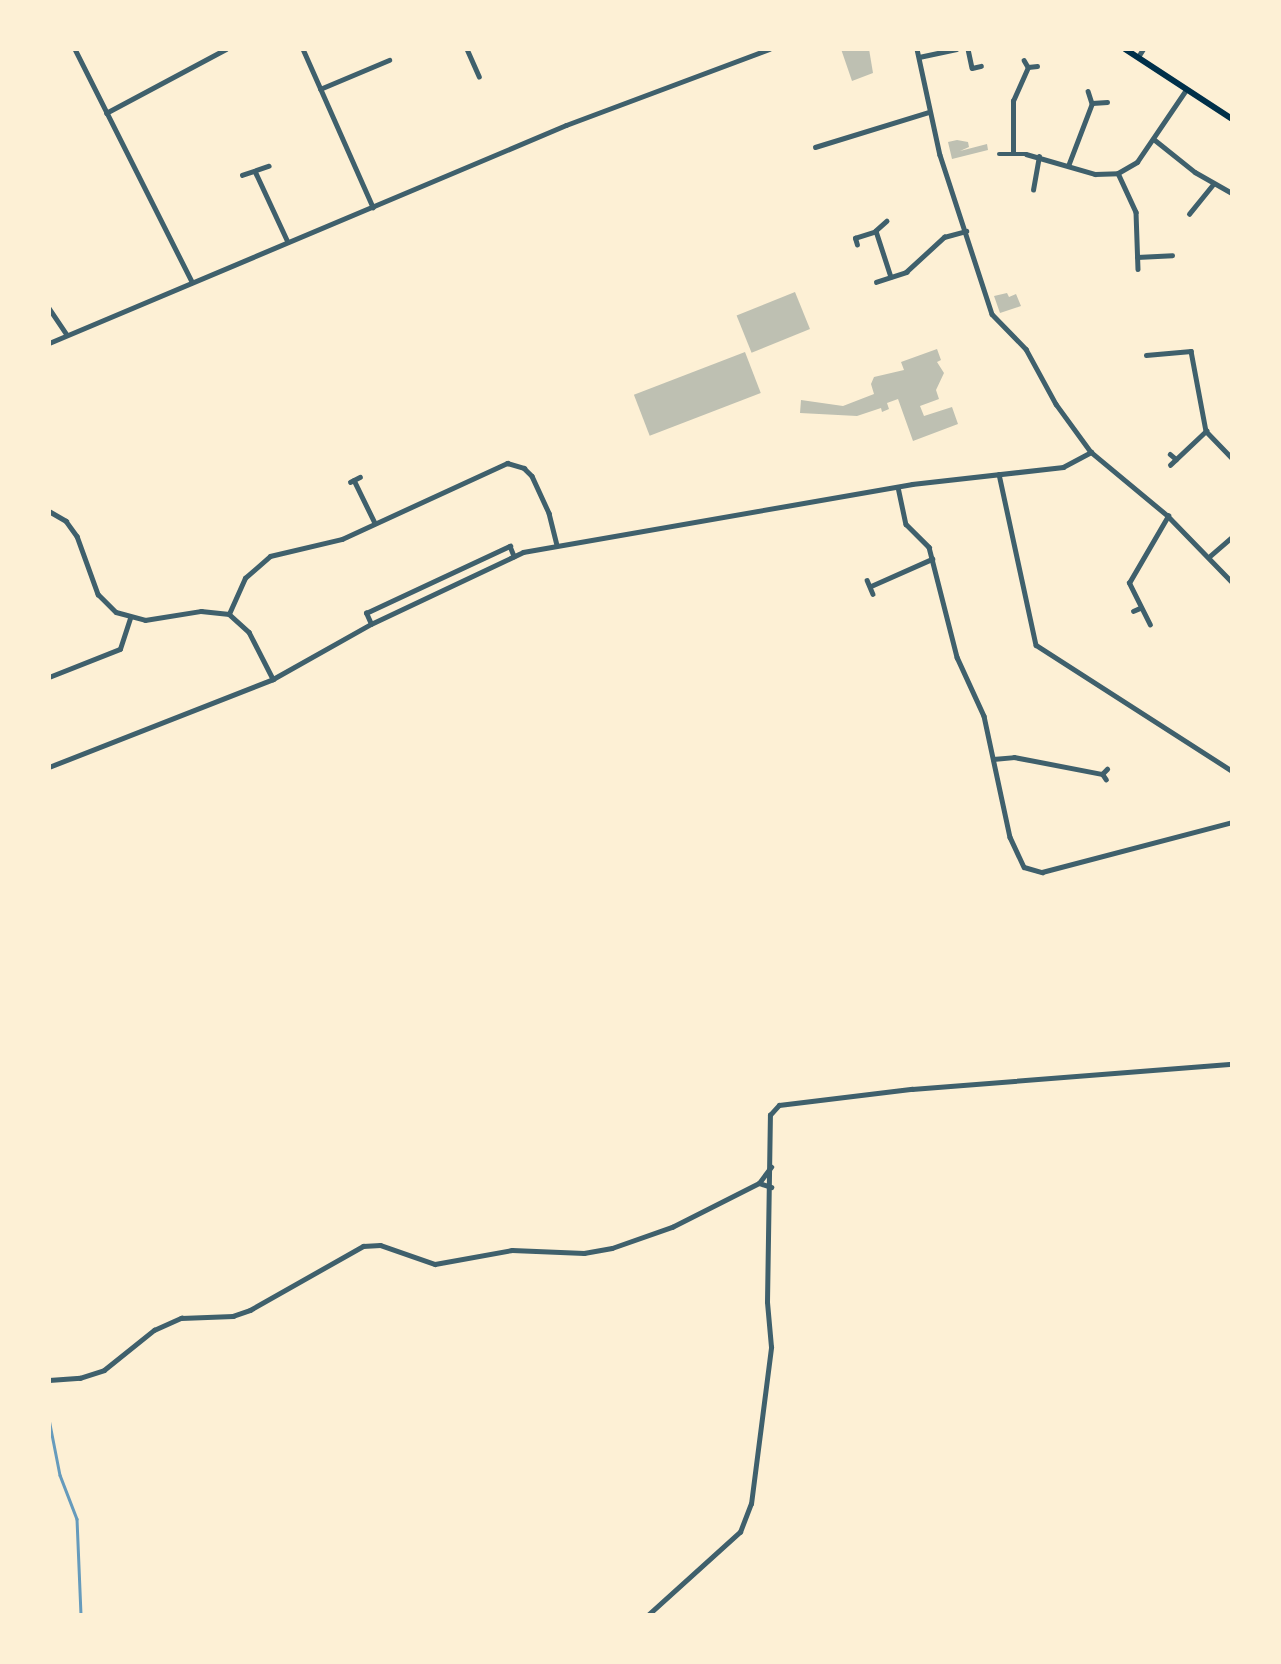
<!DOCTYPE html>
<style>
body{margin:0}
#map{position:relative;width:1281px;height:1664px;overflow:hidden;background:#fdf0d5;font-family:Barlow,sans-serif}
div>[style]{position:absolute}
[style*='--x']{left:calc(var(--x)*1px);top:calc(var(--y)*1px);width:calc(var(--w)*1px);rotate:calc(var(--a)*1deg)}
.stream>*{height:2.5px;margin:-1.25px;padding:0 1.25px;transform-origin:1.25px;border-radius:1.25px;background:#669bbc}
.building>*{inset:0;background:#bec0b2;transform-origin:0 0}
.minor>*{height:4.5px;margin:-2.25px;padding:0 2.25px;transform-origin:2.25px;border-radius:2.25px;background:#3f606c}
.tertiary>*{height:5px;margin:-2.5px;padding:0 2.5px;transform-origin:2.5px;border-radius:2.5px;background:#3f606c}
.secondary>*{height:6px;margin:-3px;padding:0 3px;transform-origin:3px;border-radius:3px;background:#003049}
span{translate:-50% -50%;white-space:nowrap;text-align:center;line-height:1.15;-webkit-text-stroke:5px #fdf0d5;paint-order:stroke}
.frame{position:absolute;inset:0;border:51px solid #fdf0d5;pointer-events:none}
</style>
<div id="map">
<div class="stream">
<i style="--x:49;--y:1419;--w:57;--a:78.9"></i>
<i style="--x:60;--y:1475;--w:47;--a:68.9"></i>
<i style="--x:77;--y:1519;--w:96;--a:87.6"></i>
</div>
<div class="building">
<i style="clip-path:polygon(841px 49px,869px 49px,873px 73px,852px 81px)"></i>
<i style="clip-path:polygon(957px 140px,968px 142px,969px 147px,960px 151px,987px 144px,988px 150px,952px 159px,948px 142px)"></i>
<i style="left:795px;top:292px;width:40px;height:63px;rotate:68deg"></i>
<i style="clip-path:polygon(1007px 293px,1009px 297px,1016px 294px,1021px 306px,1000px 313px,994px 296px)"></i>
<i style="clip-path:polygon(937px 349px,941px 360px,937px 362px,944px 373px,936px 390px,939px 399px,920px 406px,924px 416px,952px 407px,958px 424px,913px 441px,898px 399px,887px 403px,889px 409px,882px 412px,881px 408px,857px 416px,800px 413px,801px 400px,843px 406px,874px 394px,871px 384px,874px 377px,904px 370px,901px 362px)"></i>
<i style="left:745px;top:352px;width:44px;height:119px;rotate:69deg"></i>
</div>
<div class="minor">
<i style="--x:75;--y:49;--w:261;--a:63.3"></i>
<i style="--x:303;--y:49;--w:173;--a:66.1"></i>
<i style="--x:467;--y:49;--w:30;--a:66"></i>
<i style="--x:917;--y:49;--w:108;--a:77.8"></i>
<i style="--x:940;--y:155;--w:167;--a:71.9"></i>
<i style="--x:992;--y:314;--w:49;--a:45.8"></i>
<i style="--x:1026;--y:349;--w:63;--a:61.4"></i>
<i style="--x:1056;--y:404;--w:59;--a:53.9"></i>
<i style="--x:1091;--y:452;--w:100;--a:39.7"></i>
<i style="--x:1168;--y:516;--w:92;--a:45.9"></i>
<i style="--x:968;--y:49;--w:19;--a:78"></i>
<i style="--x:972;--y:68;--w:9;--a:-13"></i>
<i style="--x:919;--y:57;--w:38;--a:-12"></i>
<i style="--x:1138;--y:57;--w:9;--a:-58"></i>
<i style="--x:1024;--y:60;--w:8;--a:60"></i>
<i style="--x:1028;--y:67;--w:9;--a:-6"></i>
<i style="--x:320;--y:89;--w:75;--a:-22.8"></i>
<i style="--x:1088;--y:91;--w:13;--a:72"></i>
<i style="--x:1092;--y:103;--w:15;--a:-4"></i>
<i style="--x:106;--y:113;--w:136;--a:-28.1"></i>
<i style="--x:1155;--y:140;--w:51;--a:38.7"></i>
<i style="--x:1195;--y:172;--w:43;--a:29.6"></i>
<i style="--x:815;--y:147;--w:119;--a:-17.1"></i>
<i style="--x:1013;--y:153;--w:52;--a:-90"></i>
<i style="--x:1013;--y:101;--w:37;--a:-66"></i>
<i style="--x:999;--y:154;--w:27;--a:0"></i>
<i style="--x:1026;--y:154;--w:72;--a:16.2"></i>
<i style="--x:1095;--y:174;--w:23;--a:-2"></i>
<i style="--x:1118;--y:173;--w:22;--a:-30"></i>
<i style="--x:1137;--y:162;--w:87;--a:-55.8"></i>
<i style="--x:1068;--y:166;--w:67;--a:-69.1"></i>
<i style="--x:255;--y:171;--w:78;--a:65.1"></i>
<i style="--x:1118;--y:173;--w:43;--a:65.2"></i>
<i style="--x:1136;--y:212;--w:57;--a:88"></i>
<i style="--x:242;--y:175;--w:28;--a:-19"></i>
<i style="--x:1033;--y:190;--w:34;--a:-80"></i>
<i style="--x:1189;--y:214;--w:38;--a:-51"></i>
<i style="--x:887;--y:221;--w:15;--a:138"></i>
<i style="--x:876;--y:231;--w:48;--a:71.9"></i>
<i style="--x:857;--y:245;--w:7;--a:-106"></i>
<i style="--x:855;--y:238;--w:22;--a:-18"></i>
<i style="--x:1137;--y:257;--w:35;--a:-3"></i>
<i style="--x:876;--y:282;--w:32;--a:-18"></i>
<i style="--x:906;--y:272;--w:52;--a:-42.6"></i>
<i style="--x:944;--y:237;--w:23;--a:-15"></i>
<i style="--x:49;--y:308;--w:32;--a:56"></i>
<i style="--x:1146;--y:355;--w:45;--a:-5.1"></i>
<i style="--x:1191;--y:351;--w:81;--a:79.4"></i>
<i style="--x:1206;--y:431;--w:37;--a:46"></i>
<i style="--x:1170;--y:454;--w:8;--a:40"></i>
<i style="--x:1170;--y:465;--w:50;--a:-43.4"></i>
<i style="--x:999;--y:474;--w:175;--a:77.8"></i>
<i style="--x:1036;--y:645;--w:233;--a:32.7"></i>
<i style="--x:354;--y:480;--w:48;--a:64"></i>
<i style="--x:350;--y:482;--w:11;--a:-27"></i>
<i style="--x:898;--y:487;--w:38;--a:78"></i>
<i style="--x:906;--y:524;--w:33;--a:45"></i>
<i style="--x:929;--y:547;--w:114;--a:75.7"></i>
<i style="--x:957;--y:657;--w:65;--a:65.4"></i>
<i style="--x:984;--y:716;--w:124;--a:77.9"></i>
<i style="--x:1010;--y:837;--w:33;--a:65"></i>
<i style="--x:1024;--y:867;--w:19;--a:16"></i>
<i style="--x:1042;--y:872;--w:196;--a:-14.7"></i>
<i style="--x:49;--y:511;--w:20;--a:30"></i>
<i style="--x:66;--y:521;--w:19;--a:54"></i>
<i style="--x:77;--y:536;--w:62;--a:70.1"></i>
<i style="--x:98;--y:594;--w:25;--a:45"></i>
<i style="--x:116;--y:612;--w:30;--a:15"></i>
<i style="--x:145;--y:620;--w:57;--a:-9.1"></i>
<i style="--x:201;--y:611;--w:28;--a:6"></i>
<i style="--x:229;--y:614;--w:27;--a:42"></i>
<i style="--x:249;--y:632;--w:53;--a:62.9"></i>
<i style="--x:1210;--y:556;--w:29;--a:-41"></i>
<i style="--x:867;--y:580;--w:15;--a:67"></i>
<i style="--x:871;--y:586;--w:67;--a:-23.9"></i>
<i style="--x:1133;--y:611;--w:8;--a:-23"></i>
<i style="--x:229;--y:614;--w:39;--a:-66"></i>
<i style="--x:245;--y:578;--w:33;--a:-41"></i>
<i style="--x:270;--y:556;--w:74;--a:-13.3"></i>
<i style="--x:342;--y:539;--w:182;--a:-24.7"></i>
<i style="--x:507;--y:463;--w:18;--a:16"></i>
<i style="--x:524;--y:468;--w:11;--a:45"></i>
<i style="--x:532;--y:476;--w:41;--a:65.3"></i>
<i style="--x:549;--y:513;--w:32;--a:76"></i>
<i style="--x:371;--y:624;--w:12;--a:-114"></i>
<i style="--x:366;--y:613;--w:159;--a:-25"></i>
<i style="--x:510;--y:546;--w:11;--a:68"></i>
<i style="--x:1150;--y:625;--w:47;--a:-116.6"></i>
<i style="--x:1129;--y:583;--w:78;--a:-59.8"></i>
<i style="--x:49;--y:677;--w:76;--a:-21.5"></i>
<i style="--x:120;--y:649;--w:33;--a:-72"></i>
<i style="--x:993;--y:759;--w:21;--a:-5"></i>
<i style="--x:1014;--y:757;--w:90;--a:10.9"></i>
<i style="--x:49;--y:767;--w:241;--a:-21.4"></i>
<i style="--x:273;--y:679;--w:112;--a:-29.3"></i>
<i style="--x:371;--y:624;--w:168;--a:-25.3"></i>
<i style="--x:523;--y:552;--w:395;--a:-9.9"></i>
<i style="--x:912;--y:484;--w:152;--a:-6.4"></i>
<i style="--x:1063;--y:467;--w:32;--a:-28"></i>
<i style="--x:1106;--y:780;--w:7;--a:-124"></i>
<i style="--x:1102;--y:774;--w:7;--a:-45"></i>
<i style="--x:759;--y:1183;--w:20;--a:-53"></i>
<i style="--x:49;--y:1380;--w:31;--a:-4"></i>
<i style="--x:80;--y:1378;--w:25;--a:-18"></i>
<i style="--x:104;--y:1370;--w:64;--a:-38.7"></i>
<i style="--x:154;--y:1330;--w:30;--a:-24"></i>
<i style="--x:181;--y:1318;--w:52;--a:-2.2"></i>
<i style="--x:233;--y:1316;--w:18;--a:-19"></i>
<i style="--x:250;--y:1310;--w:130;--a:-29.5"></i>
<i style="--x:363;--y:1246;--w:17;--a:-3"></i>
<i style="--x:380;--y:1245;--w:58;--a:19.1"></i>
<i style="--x:435;--y:1264;--w:78;--a:-10.3"></i>
<i style="--x:512;--y:1250;--w:72;--a:2.4"></i>
<i style="--x:584;--y:1253;--w:28;--a:-10"></i>
<i style="--x:612;--y:1248;--w:64;--a:-19.3"></i>
<i style="--x:672;--y:1227;--w:97;--a:-26.8"></i>
<i style="--x:759;--y:1183;--w:13;--a:18"></i>
<i style="--x:648;--y:1615;--w:124;--a:-42.1"></i>
<i style="--x:740;--y:1532;--w:30;--a:-69"></i>
<i style="--x:751;--y:1504;--w:158;--a:-82.7"></i>
<i style="--x:771;--y:1347;--w:45;--a:-95.1"></i>
<i style="--x:767;--y:1302;--w:187;--a:-89.1"></i>
<i style="--x:770;--y:1115;--w:13;--a:-48"></i>
<i style="--x:779;--y:1105;--w:134;--a:-6.9"></i>
<i style="--x:912;--y:1089;--w:321;--a:-4.5"></i>
</div>
<div class="tertiary">
<i style="--x:49;--y:343;--w:561;--a:-22.86"></i>
<i style="--x:566;--y:125;--w:217;--a:-20.5"></i>
</div>
<div class="secondary">
<i style="--x:1125;--y:49;--w:128;--a:33.2"></i>
</div>
<div class="frame"></div>
</div>
